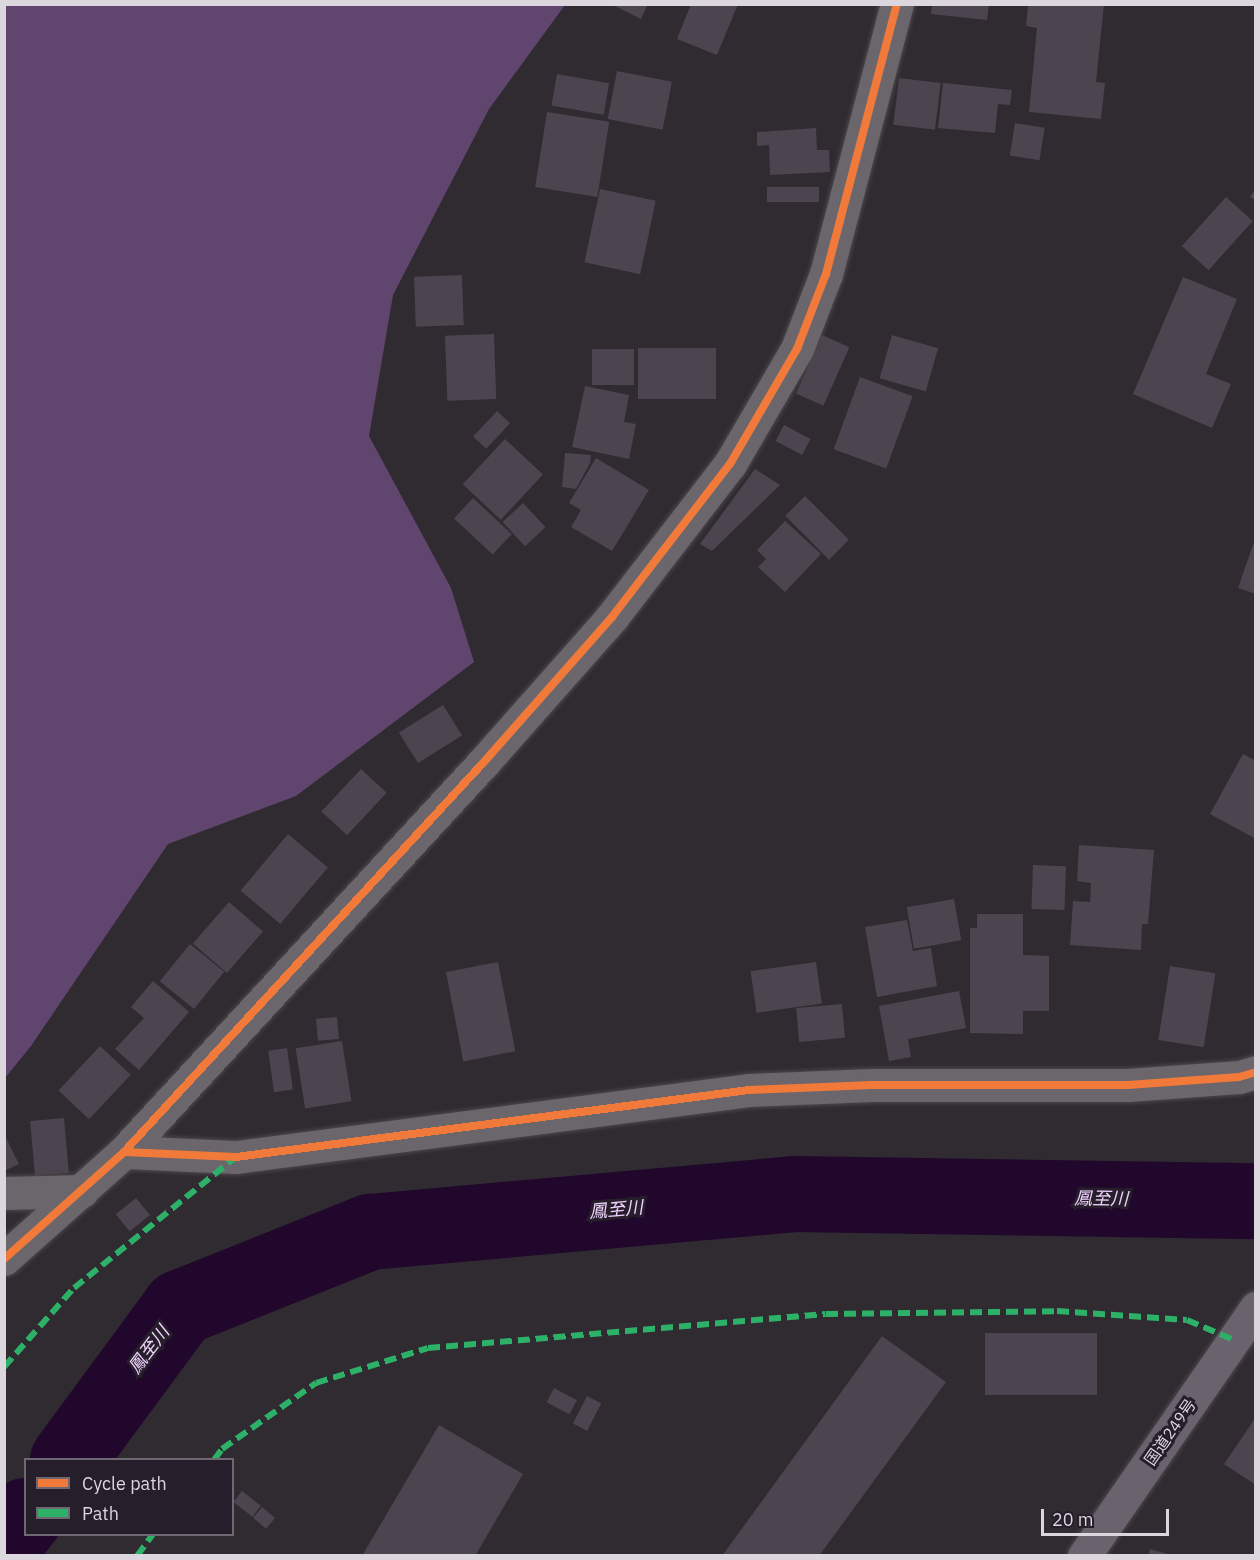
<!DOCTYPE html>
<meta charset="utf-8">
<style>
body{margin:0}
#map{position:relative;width:1260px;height:1560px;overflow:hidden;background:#2f2b31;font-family:"IBM Plex Sans","Noto Sans JP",sans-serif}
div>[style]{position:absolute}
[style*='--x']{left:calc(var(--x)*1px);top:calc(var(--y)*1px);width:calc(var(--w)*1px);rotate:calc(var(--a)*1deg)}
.forest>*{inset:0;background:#60456e}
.river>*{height:76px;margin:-38px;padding:0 38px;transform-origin:38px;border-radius:38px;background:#21072c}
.building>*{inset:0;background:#4c444f;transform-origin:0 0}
.roads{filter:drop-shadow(0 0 2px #4b474c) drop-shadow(0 0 2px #4b474c)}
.minor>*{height:33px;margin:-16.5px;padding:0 16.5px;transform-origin:16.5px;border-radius:16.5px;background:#6a666b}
.highway>*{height:33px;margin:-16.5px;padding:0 16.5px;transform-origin:16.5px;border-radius:16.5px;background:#6a626c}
.quiet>*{height:6px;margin-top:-3px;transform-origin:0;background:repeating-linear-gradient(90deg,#2db169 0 12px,transparent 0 18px)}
.cycleway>*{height:8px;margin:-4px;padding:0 4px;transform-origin:4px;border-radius:4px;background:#f17a3a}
span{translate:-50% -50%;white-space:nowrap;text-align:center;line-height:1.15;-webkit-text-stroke:6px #261e2a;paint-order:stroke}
.street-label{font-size:16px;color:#dcd7df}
.water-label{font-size:18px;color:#efd2fe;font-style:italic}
.frame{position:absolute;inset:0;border:6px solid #dcd7df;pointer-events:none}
.legend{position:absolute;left:24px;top:1458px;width:210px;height:78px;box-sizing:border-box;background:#261e2a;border:2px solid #6f6872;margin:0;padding:8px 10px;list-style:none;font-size:18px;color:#dcd7df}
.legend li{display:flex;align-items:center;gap:12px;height:30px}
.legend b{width:30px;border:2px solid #6f6872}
.scale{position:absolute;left:1041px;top:1509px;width:128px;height:27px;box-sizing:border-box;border:3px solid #dcd7df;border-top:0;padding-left:8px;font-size:18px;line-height:21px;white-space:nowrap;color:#dcd7df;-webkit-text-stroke:4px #261e2a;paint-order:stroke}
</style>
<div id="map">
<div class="forest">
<i style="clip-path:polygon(5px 4px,565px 5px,489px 109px,393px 295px,369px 436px,451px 588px,474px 662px,296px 796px,168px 844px,31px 1046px,5px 1078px)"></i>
</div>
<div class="river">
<i style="--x:68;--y:1460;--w:189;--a:-53.6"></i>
<i style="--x:180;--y:1308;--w:205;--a:-21.8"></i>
<i style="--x:370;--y:1232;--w:426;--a:-5.1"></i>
<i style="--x:794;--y:1194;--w:462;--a:0.9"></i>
<i style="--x:4;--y:1544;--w:36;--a:-52"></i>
</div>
<div class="building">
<i style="clip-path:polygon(611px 4px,648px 4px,641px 19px)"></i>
<i style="clip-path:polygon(691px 4px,738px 4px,717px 55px,677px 39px)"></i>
<i style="clip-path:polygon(932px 4px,989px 4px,987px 20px,931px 14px)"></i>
<i style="clip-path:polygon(1028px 4px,1104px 4px,1096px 82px,1105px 83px,1101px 119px,1029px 112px,1037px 28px,1026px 26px)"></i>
<i style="left:617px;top:71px;width:56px;height:49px;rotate:11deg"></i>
<i style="left:557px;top:74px;width:53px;height:32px;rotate:10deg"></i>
<i style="left:899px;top:78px;width:42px;height:47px;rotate:7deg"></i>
<i style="clip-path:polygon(943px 83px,1012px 90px,1010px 105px,998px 104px,995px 133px,938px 128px)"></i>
<i style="left:547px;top:112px;width:63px;height:76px;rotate:9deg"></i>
<i style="left:1015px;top:123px;width:30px;height:33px;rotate:9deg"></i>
<i style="clip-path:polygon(816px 128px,817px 150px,829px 150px,830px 172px,770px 175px,769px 145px,757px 146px,757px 132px)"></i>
<i style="left:819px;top:187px;width:15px;height:52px;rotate:90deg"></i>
<i style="clip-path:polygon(1256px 188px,1256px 201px,1250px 197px)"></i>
<i style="left:600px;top:189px;width:57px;height:75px;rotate:12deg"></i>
<i style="left:1226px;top:197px;width:36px;height:66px;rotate:42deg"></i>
<i style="left:462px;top:275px;width:50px;height:48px;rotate:88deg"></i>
<i style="clip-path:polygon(1183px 277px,1237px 299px,1206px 374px,1231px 384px,1212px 428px,1133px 394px)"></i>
<i style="left:494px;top:334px;width:65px;height:49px;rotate:88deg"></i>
<i style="left:822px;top:335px;width:30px;height:64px;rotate:24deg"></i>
<i style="left:892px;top:335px;width:48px;height:45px;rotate:16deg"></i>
<i style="left:638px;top:348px;width:78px;height:51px"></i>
<i style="left:592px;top:349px;width:42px;height:36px"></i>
<i style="left:860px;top:377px;width:56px;height:77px;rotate:20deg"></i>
<i style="clip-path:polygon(585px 386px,629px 395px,624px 422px,636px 424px,629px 459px,572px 447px)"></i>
<i style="left:497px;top:411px;width:18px;height:35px;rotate:43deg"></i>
<i style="left:784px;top:425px;width:30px;height:18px;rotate:28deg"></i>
<i style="left:505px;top:439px;width:52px;height:62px;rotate:43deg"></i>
<i style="clip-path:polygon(565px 453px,591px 455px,590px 463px,576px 489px,562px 487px)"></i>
<i style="clip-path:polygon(596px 458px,649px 490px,612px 551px,571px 527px,581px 510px,569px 503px)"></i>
<i style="clip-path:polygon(755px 469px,780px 485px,712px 551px,700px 544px)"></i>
<i style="left:805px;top:496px;width:62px;height:28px;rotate:45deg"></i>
<i style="left:473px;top:498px;width:53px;height:28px;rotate:43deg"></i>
<i style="left:523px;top:503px;width:33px;height:28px;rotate:47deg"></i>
<i style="clip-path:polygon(785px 521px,821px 554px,785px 592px,758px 567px,766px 559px,757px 550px)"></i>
<i style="clip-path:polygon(1255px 539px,1256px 540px,1256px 594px,1238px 588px)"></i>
<i style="left:443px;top:705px;width:36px;height:52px;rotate:58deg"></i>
<i style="clip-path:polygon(1243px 754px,1256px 761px,1256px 839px,1210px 814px)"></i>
<i style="left:361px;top:769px;width:35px;height:58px;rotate:43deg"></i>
<i style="left:288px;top:834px;width:52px;height:74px;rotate:40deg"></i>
<i style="clip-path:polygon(1079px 845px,1154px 850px,1148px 924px,1142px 924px,1141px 950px,1070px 945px,1073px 901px,1090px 902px,1091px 883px,1077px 881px)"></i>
<i style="left:1033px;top:865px;width:33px;height:44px;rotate:2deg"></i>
<i style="left:954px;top:899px;width:42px;height:48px;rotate:80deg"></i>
<i style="left:229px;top:902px;width:45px;height:55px;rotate:41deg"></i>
<i style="clip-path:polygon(977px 914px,1023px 914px,1023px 955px,1049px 956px,1049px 1011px,1023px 1011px,1023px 1034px,970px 1033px,970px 928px,977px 928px)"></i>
<i style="clip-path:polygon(907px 920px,913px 951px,931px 948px,937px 986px,877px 997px,865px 927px)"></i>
<i style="left:190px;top:944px;width:44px;height:48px;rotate:39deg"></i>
<i style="left:498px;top:962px;width:91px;height:53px;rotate:79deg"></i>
<i style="left:816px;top:962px;width:42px;height:66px;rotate:82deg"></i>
<i style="left:1170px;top:966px;width:46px;height:75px;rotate:9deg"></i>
<i style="clip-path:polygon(153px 981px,189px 1012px,139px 1070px,115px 1049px,144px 1018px,131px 1007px)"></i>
<i style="clip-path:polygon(959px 991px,966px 1028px,908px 1039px,911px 1057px,889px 1061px,879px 1006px)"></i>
<i style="left:842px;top:1004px;width:34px;height:46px;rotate:85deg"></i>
<i style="left:337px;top:1017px;width:22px;height:21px;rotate:85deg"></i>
<i style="left:342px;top:1041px;width:61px;height:47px;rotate:81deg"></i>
<i style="left:100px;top:1046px;width:42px;height:61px;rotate:43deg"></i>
<i style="left:287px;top:1048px;width:42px;height:19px;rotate:82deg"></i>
<i style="left:64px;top:1118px;width:55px;height:34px;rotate:85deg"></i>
<i style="clip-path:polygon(4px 1134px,19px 1164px,4px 1171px)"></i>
<i style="left:136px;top:1198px;width:22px;height:26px;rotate:51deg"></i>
<i style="left:1097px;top:1333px;width:62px;height:112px;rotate:90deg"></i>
<i style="clip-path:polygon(882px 1336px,946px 1382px,819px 1556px,722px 1556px)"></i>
<i style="left:554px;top:1388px;width:26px;height:16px;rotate:28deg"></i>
<i style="left:587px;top:1396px;width:16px;height:31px;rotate:27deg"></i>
<i style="clip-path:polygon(1256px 1417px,1256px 1485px,1224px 1464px)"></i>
<i style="clip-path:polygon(439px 1425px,523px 1474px,475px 1556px,362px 1556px)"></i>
<i style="left:242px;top:1491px;width:24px;height:14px;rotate:38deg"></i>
<i style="left:262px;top:1507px;width:17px;height:14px;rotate:40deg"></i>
<i style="clip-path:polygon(1150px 1549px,1171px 1555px,1171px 1556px,1148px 1556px)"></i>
</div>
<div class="roads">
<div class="minor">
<i style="--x:124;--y:1152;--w:112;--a:2.6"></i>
<i style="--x:236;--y:1157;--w:517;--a:-7.44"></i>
<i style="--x:749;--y:1090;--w:123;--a:-2.3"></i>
<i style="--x:872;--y:1085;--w:256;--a:0"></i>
<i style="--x:1128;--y:1085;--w:111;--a:-4.1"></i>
<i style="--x:1239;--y:1077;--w:18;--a:-16"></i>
<i style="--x:4;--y:1193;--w:78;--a:-1.5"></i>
<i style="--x:4;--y:1259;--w:161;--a:-41.7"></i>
<i style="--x:124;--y:1152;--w:529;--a:-47.3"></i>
<i style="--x:483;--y:763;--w:195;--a:-48.5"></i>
<i style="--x:612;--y:617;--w:193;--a:-52.4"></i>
<i style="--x:730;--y:464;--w:133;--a:-59.8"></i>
<i style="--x:797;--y:349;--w:80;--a:-68.9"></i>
<i style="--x:826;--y:274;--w:279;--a:-75.3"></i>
</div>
<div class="highway">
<i style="--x:1084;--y:1556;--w:302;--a:-55.3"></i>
</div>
</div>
<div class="quiet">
<i style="--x:4;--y:1367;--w:106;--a:-48.5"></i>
<i style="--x:74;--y:1288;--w:208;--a:-39"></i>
<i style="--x:214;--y:1460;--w:14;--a:-54"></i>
<i style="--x:222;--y:1449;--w:115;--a:-35.1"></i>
<i style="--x:316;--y:1383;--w:117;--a:-17.4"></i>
<i style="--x:428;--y:1348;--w:399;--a:-4.9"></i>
<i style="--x:826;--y:1314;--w:231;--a:-0.7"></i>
<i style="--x:1057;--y:1311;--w:130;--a:4"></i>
<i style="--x:1187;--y:1320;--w:51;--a:23.1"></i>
<i style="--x:137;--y:1556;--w:27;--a:-54"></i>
</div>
<div class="cycleway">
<i style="--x:124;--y:1152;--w:112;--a:2.6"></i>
<i style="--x:236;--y:1157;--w:517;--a:-7.44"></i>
<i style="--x:749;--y:1090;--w:123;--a:-2.3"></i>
<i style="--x:872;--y:1085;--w:256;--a:0"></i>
<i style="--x:1128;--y:1085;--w:111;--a:-4.1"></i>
<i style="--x:1239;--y:1077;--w:18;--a:-16"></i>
<i style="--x:4;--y:1259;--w:161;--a:-41.7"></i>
<i style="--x:124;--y:1152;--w:529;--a:-47.3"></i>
<i style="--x:483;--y:763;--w:195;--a:-48.5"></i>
<i style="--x:612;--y:617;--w:193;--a:-52.4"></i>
<i style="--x:730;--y:464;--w:133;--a:-59.8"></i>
<i style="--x:797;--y:349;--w:80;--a:-68.9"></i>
<i style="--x:826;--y:274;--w:279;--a:-75.3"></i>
</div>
<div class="street-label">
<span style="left:1170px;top:1432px;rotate:-55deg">国道249号</span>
</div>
<div class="water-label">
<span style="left:1101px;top:1199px;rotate:1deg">鳳至川</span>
<span style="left:616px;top:1210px;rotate:-5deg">鳳至川</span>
<span style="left:149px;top:1350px;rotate:-53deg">鳳至川</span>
</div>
<div class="frame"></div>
<ul class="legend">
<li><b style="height:8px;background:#f17a3a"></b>Cycle path</li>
<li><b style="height:8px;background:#2db169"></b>Path</li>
</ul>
<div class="scale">20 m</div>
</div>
